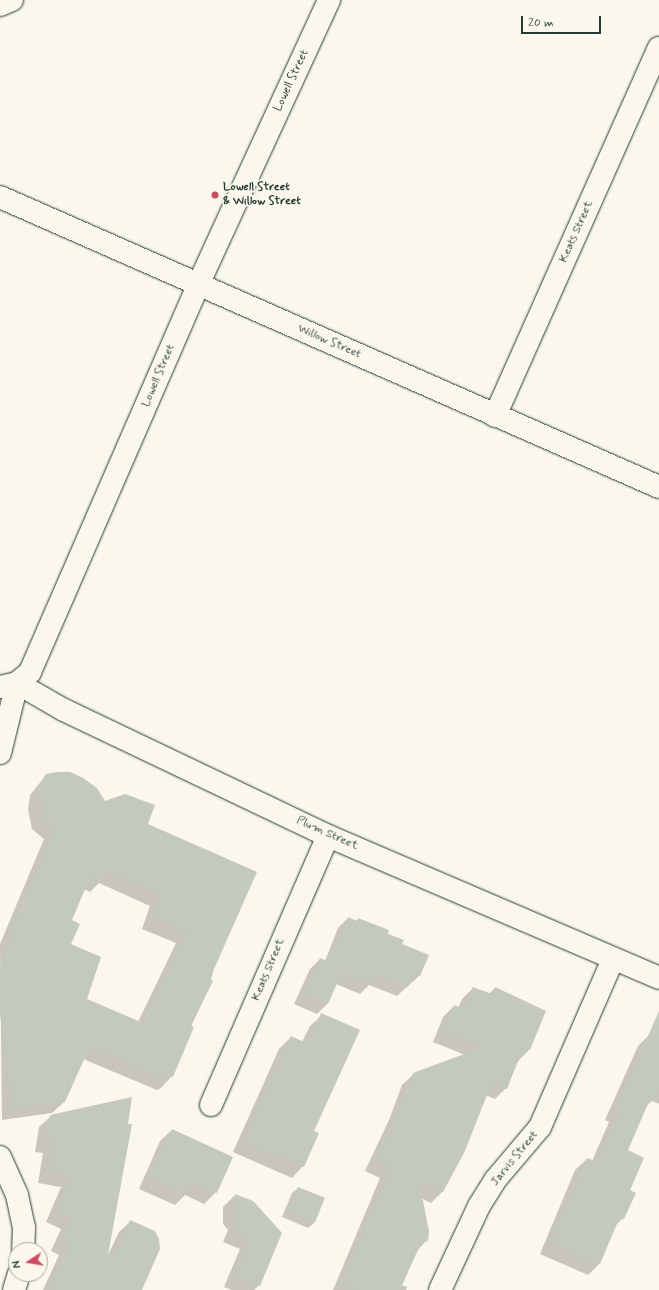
<!DOCTYPE html>
<style>
body{margin:0}
#map{position:relative;width:659px;height:1290px;overflow:hidden;background:#fbf7ec;font-family:Mynerve,sans-serif}
div>[style]{position:absolute}
[style*='--x']{left:calc(var(--x)*1px);top:calc(var(--y)*1px);width:calc(var(--w)*1px);rotate:calc(var(--a)*1deg)}
.shadow>*{inset:0;background:#0003}
.building>*{inset:0;background:#c4c9be;transform-origin:0 0}
.roads{filter:drop-shadow(0 0 1px #1f3d34) drop-shadow(0 0 1px #1f3d34)}
.street>*{height:22px;margin:-11px;padding:0 11px;transform-origin:11px;border-radius:11px;background:#fbf7ec}
.secondary>*{height:22px;margin:-11px;padding:0 11px;transform-origin:11px;border-radius:11px;background:#fbf7ec}
.primary>*{height:22px;margin:-11px;padding:0 11px;transform-origin:11px;border-radius:11px;background:#fbf7ec}
.dots>*{width:11px;height:11px;translate:-50% -50%;box-sizing:border-box;border:2px solid #fbf7ec;border-radius:50%}
span{translate:-50% -50%;white-space:nowrap;text-align:center;line-height:1.15;-webkit-text-stroke:3.5px #fbf7ec;paint-order:stroke}
.street-label{font-size:12px;color:#1f3d34}
.poi-label{font-size:12px;color:#1f3d34;font-weight:700}
.left{translate:0 -50%;text-align:left}
.north{position:absolute;left:8px;top:1242px;width:40px;height:40px;box-sizing:border-box;background:#fbf7ec;border:1px solid #a3ada2;border-radius:50%;rotate:258deg;font-size:11px;font-weight:700;line-height:16px;text-align:center;color:#1f3d34}
.north::after{content:'';display:block;margin:auto;width:14px;height:18px;background:#d1495b;clip-path:polygon(50% 0,100% 100%,50% 72%,0 100%)}
.scale{position:absolute;left:521px;top:16px;width:80px;height:18px;box-sizing:border-box;border:2px solid #1f3d34;border-top:0;padding-left:5px;font-size:12px;line-height:14px;white-space:nowrap;color:#1f3d34;-webkit-text-stroke:3px #fbf7ec;paint-order:stroke}
</style>
<div id="map">
<div class="shadow">
<i style="clip-path:polygon(evenodd,46px 775px,147px 824px,213px 969px,172px 1076px,161px 1088px,157px 1090px,83px 1059px,64px 1102px,52px 1113px,2px 1120px,0 944px,44px 839px,32px 829px,28px 809px,30px 795px,46px 775px,99px 883px,150px 906px,142px 929px,176px 943px,138px 1022px,86px 999px,70px 945px,70px 921px,84px 889px,90px 892px,99px 883px)"></i>
<i style="clip-path:polygon(348px 918px,356px 921px,359px 919px,401px 945px,420px 975px,397px 996px,369px 985px,360px 994px,336px 984px,327px 1004px,317px 1014px,294px 1004px,310px 969px,320px 959px,325px 961px,338px 928px)"></i>
<i style="clip-path:polygon(473px 988px,489px 994px,495px 988px,529px 1050px,518px 1061px,506px 1088px,495px 1099px,485px 1095px,442px 1192px,431px 1203px,421px 1198px,427px 1240px,416px 1252px,401px 1285px,407px 1287px,406px 1290px,333px 1290px,380px 1178px,365px 1171px,389px 1120px,402px 1085px,414px 1074px,465px 1055px,433px 1042px,443px 1017px,454px 1006px,458px 1008px,462px 999px)"></i>
<i style="clip-path:polygon(322px 1015px,312px 1132px,303px 1166px,292px 1178px,233px 1152px,279px 1049px,291px 1037px,302px 1042px,310px 1026px)"></i>
<i style="clip-path:polygon(649px 1035px,659px 1039px,659px 1104px,652px 1101px,646px 1106px,627px 1151px,629px 1190px,623px 1218px,615px 1226px,599px 1264px,588px 1275px,540px 1254px,575px 1170px,587px 1159px,592px 1161px,609px 1122px,605px 1120px,638px 1046px)"></i>
<i style="clip-path:polygon(51px 1116px,107px 1257px,119px 1232px,131px 1221px,141px 1290px,43px 1290px,59px 1255px,51px 1251px,61px 1229px,46px 1222px,61px 1187px,38px 1183px,43px 1153px,35px 1152px,39px 1127px)"></i>
<i style="clip-path:polygon(172px 1130px,216px 1192px,204px 1204px,185px 1195px,175px 1205px,139px 1189px,160px 1141px)"></i>
<i style="clip-path:polygon(298px 1188px,324px 1199px,314px 1223px,308px 1228px,282px 1217px,292px 1193px)"></i>
<i style="clip-path:polygon(235px 1195px,253px 1202px,259px 1285px,254px 1290px,232px 1290px,224px 1287px,240px 1249px,223px 1242px,228px 1230px,223px 1224px,223px 1207px)"></i>
</div>
<div class="building">
<i style="clip-path:polygon(evenodd,57px 772px,70px 772px,83px 778px,97px 788px,105px 801px,125px 794px,155px 805px,148px 824px,257px 872px,214px 969px,211px 979px,213px 981px,191px 1026px,194px 1027px,173px 1077px,171px 1076px,169px 1079px,90px 1046px,65px 1102px,13px 1109px,0 1014px,0 966px,12px 935px,10px 934px,55px 827px,43px 817px,40px 797px,41px 782px,46px 774px,57px 772px,107px 870px,161px 895px,152px 917px,187px 931px,143px 1023px,87px 999px,101px 957px,71px 944px,80px 924px,72px 920px,91px 875px,103px 881px,107px 870px)"></i>
<i style="clip-path:polygon(348px 917px,357px 921px,358px 918px,389px 930px,388px 934px,404px 940px,402px 944px,429px 955px,420px 976px,413px 973px,408px 987px,376px 974px,372px 984px,342px 972px,328px 1004px,304px 993px,320px 958px,330px 962px)"></i>
<i style="clip-path:polygon(473px 987px,492px 994px,495px 987px,546px 1011px,530px 1050px,523px 1048px,507px 1089px,492px 1082px,465px 1151px,443px 1192px,419px 1181px,429px 1231px,428px 1241px,421px 1243px,400px 1290px,358px 1290px,341px 1283px,391px 1167px,376px 1160px,400px 1108px,413px 1073px,483px 1047px,444px 1031px,454px 1005px,464px 1009px)"></i>
<i style="clip-path:polygon(659px 1011px,659px 1088px,653px 1101px,650px 1099px,628px 1150px,644px 1158px,630px 1190px,636px 1193px,624px 1219px,619px 1219px,600px 1264px,551px 1242px,587px 1158px,597px 1162px,620px 1110px,616px 1109px)"></i>
<i style="clip-path:polygon(321px 1013px,360px 1030px,314px 1131px,319px 1133px,304px 1167px,244px 1140px,291px 1036px,304px 1042px,306px 1037px,310px 1039px)"></i>
<i style="clip-path:polygon(132px 1097px,128px 1124px,132px 1124px,108px 1255px,114px 1257px,130px 1220px,155px 1231px,159px 1239px,160px 1249px,142px 1290px,49px 1290px,70px 1243px,62px 1239px,72px 1217px,57px 1210px,72px 1176px,49px 1171px,54px 1142px,46px 1140px,50px 1115px)"></i>
<i style="clip-path:polygon(172px 1129px,233px 1157px,217px 1193px,193px 1182px,188px 1194px,150px 1177px)"></i>
<i style="left:298px;top:1187px;width:29px;height:26px;rotate:22deg"></i>
<i style="clip-path:polygon(235px 1194px,253px 1201px,282px 1233px,260px 1286px,235px 1275px,251px 1237px,234px 1230px,239px 1218px,234px 1212px)"></i>
</div>
<div class="roads">
<div class="street">
<i style="--x:0;--y:197;--w:720;--a:23.75"></i>
<i style="--x:495;--y:416;--w:403;--a:-66"></i>
<i style="--x:0;--y:753;--w:72;--a:-76.3"></i>
<i style="--x:17;--y:683;--w:54;--a:29.9"></i>
<i style="--x:64;--y:710;--w:293;--a:25.5"></i>
<i style="--x:328;--y:836;--w:360;--a:23.2"></i>
<i style="--x:211;--y:1105;--w:293;--a:-66.5"></i>
<i style="--x:0;--y:1157;--w:42;--a:65.9"></i>
<i style="--x:17;--y:1195;--w:33;--a:78"></i>
<i style="--x:24;--y:1227;--w:23;--a:92"></i>
<i style="--x:14;--y:1290;--w:17;--a:-73"></i>
<i style="--x:440;--y:1290;--w:93;--a:-65.1"></i>
<i style="--x:479;--y:1206;--w:32;--a:-58"></i>
<i style="--x:496;--y:1179;--w:68;--a:-49.8"></i>
<i style="--x:540;--y:1127;--w:183;--a:-66.5"></i>
</div>
<div class="secondary">
<i style="--x:0;--y:687;--w:17;--a:-13"></i>
<i style="--x:17;--y:683;--w:17;--a:-40"></i>
<i style="--x:30;--y:672;--w:422;--a:-66.5"></i>
<i style="--x:198;--y:285;--w:314;--a:-65.3"></i>
</div>
<div class="primary">
<i style="--x:0;--y:5;--w:13;--a:-23"></i>
</div>
</div>
<div class="dots">
<i style="left:215px;top:195px;background:#d1495b"></i>
</div>
<div class="street-label">
<span style="left:292px;top:81px;rotate:-65deg">Lowell Street</span>
<span style="left:577px;top:232px;rotate:-66deg">Keats Street</span>
<span style="left:329px;top:342px;rotate:24deg">Willow Street</span>
<span style="left:159px;top:376px;rotate:-67deg">Lowell Street</span>
<span style="left:327px;top:834px;rotate:24deg">Plum Street</span>
<span style="left:269px;top:970px;rotate:-67deg">Keats Street</span>
<span style="left:515px;top:1159px;rotate:-51deg">Jarvis Street</span>
</div>
<div class="poi-label">
<span class="left" style="left:223px;top:195px">Lowell Street<br>&amp; Willow Street</span>
</div>
<div class="north">N</div>
<div class="scale">20 m</div>
</div>
